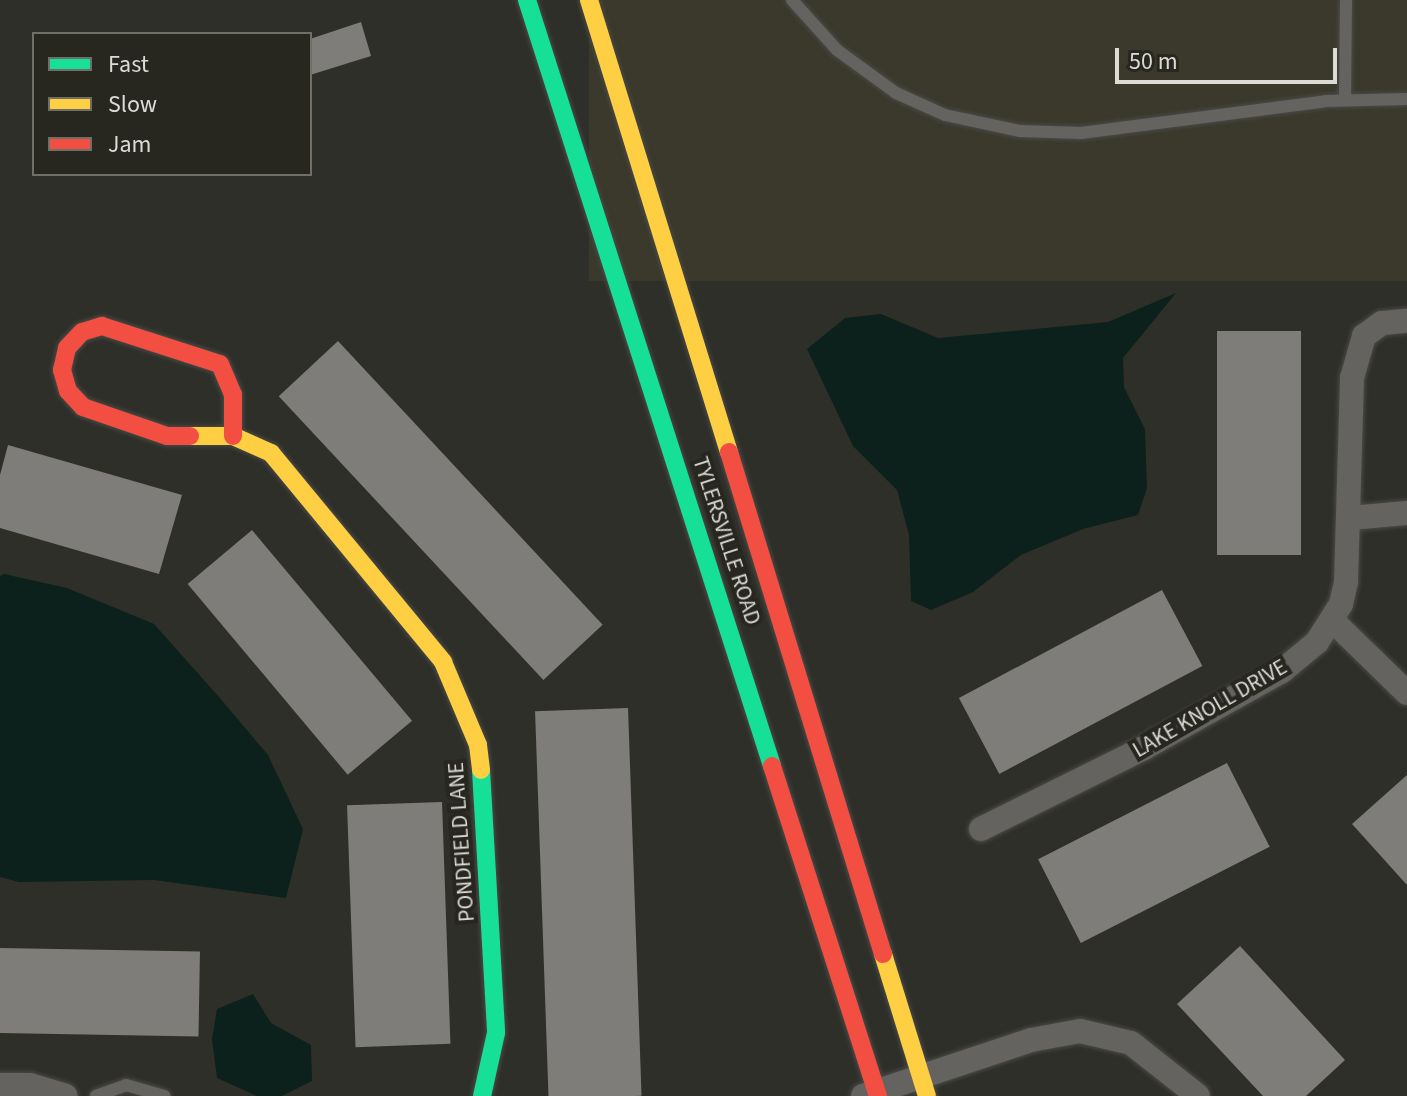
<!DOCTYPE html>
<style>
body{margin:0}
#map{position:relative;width:1407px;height:1096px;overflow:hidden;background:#2f2f2a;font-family:"Source Sans 3",sans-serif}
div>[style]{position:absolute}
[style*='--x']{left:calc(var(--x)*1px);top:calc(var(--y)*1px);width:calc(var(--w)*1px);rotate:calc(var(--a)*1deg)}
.built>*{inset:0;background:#3a392c;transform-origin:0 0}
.water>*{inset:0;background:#0c211b}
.building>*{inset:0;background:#7e7d79;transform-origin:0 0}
.roads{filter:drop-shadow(0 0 2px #4a4a46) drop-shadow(0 0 2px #4a4a46)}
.lane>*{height:12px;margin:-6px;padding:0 6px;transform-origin:6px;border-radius:6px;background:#646360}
.street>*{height:24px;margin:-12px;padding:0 12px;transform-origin:12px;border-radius:12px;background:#646360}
.fast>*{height:18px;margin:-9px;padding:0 9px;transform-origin:9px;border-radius:9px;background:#16e098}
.slow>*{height:18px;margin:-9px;padding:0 9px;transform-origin:9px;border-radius:9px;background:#ffcf43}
.jam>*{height:18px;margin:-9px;padding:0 9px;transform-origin:9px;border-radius:9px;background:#f24e42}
span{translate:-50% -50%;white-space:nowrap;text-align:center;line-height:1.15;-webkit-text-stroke:8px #27271f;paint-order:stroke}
.street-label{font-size:22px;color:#dcdbd6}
.legend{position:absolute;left:32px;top:32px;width:280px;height:144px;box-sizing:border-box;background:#27271f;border:2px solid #6f6f68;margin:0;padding:10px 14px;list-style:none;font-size:24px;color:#dcdbd6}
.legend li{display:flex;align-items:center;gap:16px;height:40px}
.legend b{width:40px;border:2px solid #6f6f68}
.scale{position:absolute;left:1115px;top:48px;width:222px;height:36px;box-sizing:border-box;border:4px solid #dcdbd6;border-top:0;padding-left:10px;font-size:24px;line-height:28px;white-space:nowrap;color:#dcdbd6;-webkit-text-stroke:6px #27271f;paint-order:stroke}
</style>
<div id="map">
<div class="built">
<i style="left:589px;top:0;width:818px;height:281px"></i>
</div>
<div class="water">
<i style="clip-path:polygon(1176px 293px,1123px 358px,1124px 387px,1145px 429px,1147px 488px,1138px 515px,1083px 529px,1021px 555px,973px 592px,931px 610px,911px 601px,909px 535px,897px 490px,853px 446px,807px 349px,845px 318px,881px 314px,938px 338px,1108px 322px)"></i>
<i style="clip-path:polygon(4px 574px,67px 588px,154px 624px,219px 697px,268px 755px,303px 829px,286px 898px,154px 880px,19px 882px,0 877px,0 576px)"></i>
<i style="clip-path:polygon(253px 994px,271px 1023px,311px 1045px,312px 1081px,282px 1096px,257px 1096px,217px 1078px,212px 1039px,217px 1009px)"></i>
</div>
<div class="building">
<i style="clip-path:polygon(361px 22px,371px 56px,310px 75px,310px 39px)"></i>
<i style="left:1301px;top:331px;width:224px;height:84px;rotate:90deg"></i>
<i style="left:338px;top:341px;width:388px;height:81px;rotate:47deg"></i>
<i style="clip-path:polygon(8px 445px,182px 495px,159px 574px,0 528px,0 475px)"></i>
<i style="left:252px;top:530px;width:249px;height:84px;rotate:50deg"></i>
<i style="left:1162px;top:590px;width:86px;height:230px;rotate:62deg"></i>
<i style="left:628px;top:708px;width:388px;height:93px;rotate:88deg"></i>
<i style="left:1227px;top:763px;width:94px;height:212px;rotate:63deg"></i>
<i style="clip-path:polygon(1407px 775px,1407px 885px,1352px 824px)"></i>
<i style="left:442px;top:802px;width:242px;height:95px;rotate:88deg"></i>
<i style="clip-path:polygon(1240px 946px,1345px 1060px,1306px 1096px,1263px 1096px,1177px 1004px)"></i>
<i style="left:0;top:948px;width:200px;height:85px;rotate:1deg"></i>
</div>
<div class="roads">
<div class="lane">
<i style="--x:792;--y:0;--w:67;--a:48"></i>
<i style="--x:837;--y:50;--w:73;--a:36.1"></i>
<i style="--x:896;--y:93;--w:54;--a:24.2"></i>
<i style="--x:945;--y:115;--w:77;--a:12"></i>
<i style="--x:1020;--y:131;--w:61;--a:1.9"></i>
<i style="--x:1081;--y:133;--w:247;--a:-7.4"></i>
<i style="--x:1326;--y:101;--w:81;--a:-1.4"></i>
<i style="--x:1345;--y:99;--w:99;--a:-89.4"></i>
<i style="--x:96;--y:1096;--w:32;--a:-20"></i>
<i style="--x:126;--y:1085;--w:40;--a:16"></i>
</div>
<div class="street">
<i style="--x:1350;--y:518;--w:57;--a:-5"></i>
<i style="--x:1333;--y:621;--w:103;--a:44.2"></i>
<i style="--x:981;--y:829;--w:182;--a:-26.4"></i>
<i style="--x:1144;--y:748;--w:158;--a:-29.2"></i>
<i style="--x:1282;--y:671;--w:45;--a:-39.6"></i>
<i style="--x:1317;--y:642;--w:45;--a:-57.7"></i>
<i style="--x:1341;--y:604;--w:23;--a:-77"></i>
<i style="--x:1346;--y:582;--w:204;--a:-88.3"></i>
<i style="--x:1352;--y:378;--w:44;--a:-74.1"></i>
<i style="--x:1364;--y:336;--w:22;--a:-36"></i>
<i style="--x:1382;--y:323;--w:25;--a:-5"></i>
<i style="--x:0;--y:1085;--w:30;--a:0"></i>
<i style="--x:30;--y:1085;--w:37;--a:17"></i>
<i style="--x:863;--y:1096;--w:177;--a:-18.4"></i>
<i style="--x:1031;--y:1040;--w:50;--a:-10.4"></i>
<i style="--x:1080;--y:1031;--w:52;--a:13.2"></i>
<i style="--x:1131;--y:1043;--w:85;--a:38.3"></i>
</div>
<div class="fast">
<i style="--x:527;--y:0;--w:804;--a:72.26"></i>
<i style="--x:481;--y:770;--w:263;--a:86.7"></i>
<i style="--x:496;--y:1033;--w:65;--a:102.5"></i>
</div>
<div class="slow">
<i style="--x:589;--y:0;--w:473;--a:72.8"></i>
<i style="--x:190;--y:436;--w:43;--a:0"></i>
<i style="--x:233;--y:436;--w:42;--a:24.1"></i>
<i style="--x:271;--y:453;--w:271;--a:50.5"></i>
<i style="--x:443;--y:662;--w:90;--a:67.1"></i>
<i style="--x:478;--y:745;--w:25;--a:83"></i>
<i style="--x:883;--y:954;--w:149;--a:72.8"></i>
</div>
<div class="jam">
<i style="--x:190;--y:436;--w:23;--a:180"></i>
<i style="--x:167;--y:436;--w:89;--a:-161"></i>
<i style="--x:83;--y:407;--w:22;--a:-133"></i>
<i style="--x:68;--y:391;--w:22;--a:-106"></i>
<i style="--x:62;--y:370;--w:23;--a:-77"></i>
<i style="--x:67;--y:348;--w:22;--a:-47"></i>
<i style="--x:82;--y:332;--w:21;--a:-17"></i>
<i style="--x:102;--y:326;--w:124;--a:17.9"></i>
<i style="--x:220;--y:364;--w:33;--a:67"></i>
<i style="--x:233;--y:394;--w:42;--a:90"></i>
<i style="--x:729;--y:452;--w:525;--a:72.95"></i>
<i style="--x:772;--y:766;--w:347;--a:72.2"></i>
</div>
</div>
<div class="street-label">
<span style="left:726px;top:541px;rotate:72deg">TYLERSVILLE ROAD</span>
<span style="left:1210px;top:709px;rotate:-30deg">LAKE KNOLL DRIVE</span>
<span style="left:462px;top:842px;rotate:-94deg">PONDFIELD LANE</span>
</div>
<ul class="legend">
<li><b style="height:10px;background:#16e098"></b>Fast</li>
<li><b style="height:10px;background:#ffcf43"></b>Slow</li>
<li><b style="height:10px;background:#f24e42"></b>Jam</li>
</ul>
<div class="scale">50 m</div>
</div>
